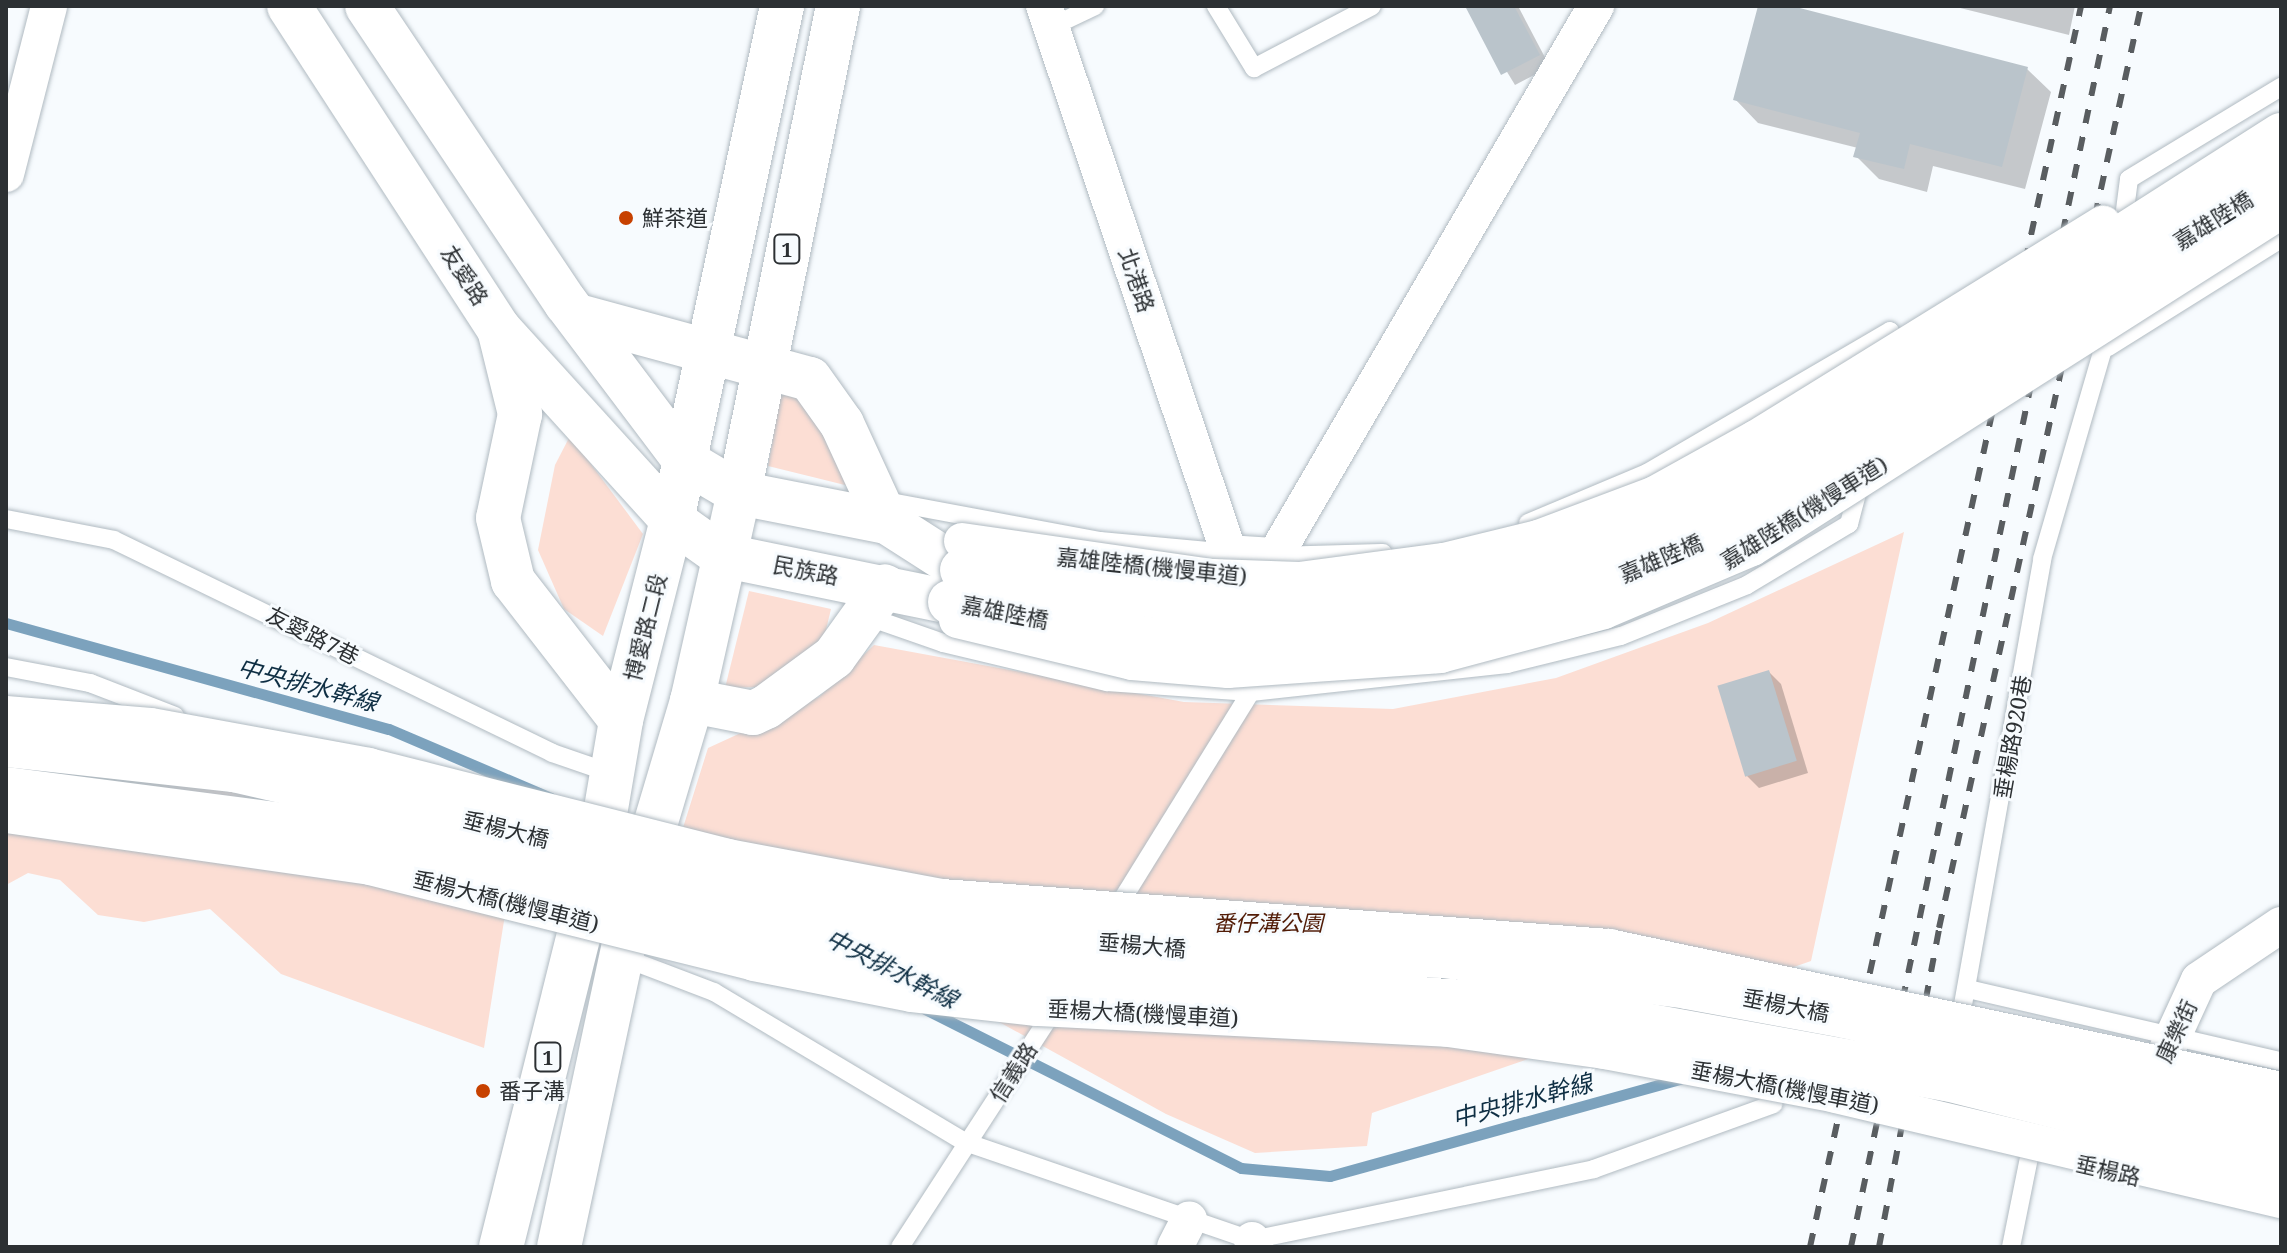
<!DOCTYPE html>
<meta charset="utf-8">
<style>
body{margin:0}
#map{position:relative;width:2287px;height:1253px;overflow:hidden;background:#f7fbfe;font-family:"Noto Serif","Noto Sans TC",serif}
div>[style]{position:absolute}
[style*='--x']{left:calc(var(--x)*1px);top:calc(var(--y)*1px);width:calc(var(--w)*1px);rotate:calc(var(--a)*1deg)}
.green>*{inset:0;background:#fcded4}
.shadow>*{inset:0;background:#0003}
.stream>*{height:11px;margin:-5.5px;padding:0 5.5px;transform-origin:5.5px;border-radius:5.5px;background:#7ca2bd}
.building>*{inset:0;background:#bac4cb;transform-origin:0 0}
.roads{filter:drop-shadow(0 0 2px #b0bac1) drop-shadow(0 0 2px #b0bac1)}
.lane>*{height:18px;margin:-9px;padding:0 9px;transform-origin:9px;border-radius:9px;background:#fff}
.street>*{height:36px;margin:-18px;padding:0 18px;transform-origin:18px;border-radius:18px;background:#fff}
.secondary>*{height:44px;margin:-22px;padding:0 22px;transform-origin:22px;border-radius:22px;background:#fff}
.primary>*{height:44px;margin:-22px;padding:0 22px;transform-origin:22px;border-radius:22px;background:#fff}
.rail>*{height:6px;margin-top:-3px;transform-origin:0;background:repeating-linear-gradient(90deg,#595d60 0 14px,transparent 0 28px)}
.bridges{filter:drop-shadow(0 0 2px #b0bac1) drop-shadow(0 0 2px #b0bac1)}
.street-bridge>*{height:36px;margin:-18px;padding:0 18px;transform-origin:18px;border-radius:18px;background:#fff}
.secondary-bridge>*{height:44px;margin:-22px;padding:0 22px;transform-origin:22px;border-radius:22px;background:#fff}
.dots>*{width:22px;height:22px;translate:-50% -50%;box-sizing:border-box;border:4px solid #f7fbfe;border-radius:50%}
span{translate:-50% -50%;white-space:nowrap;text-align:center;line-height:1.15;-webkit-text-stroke:6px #f7fbfe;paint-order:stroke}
.shield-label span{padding:2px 6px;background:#f7fbfe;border:2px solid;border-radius:6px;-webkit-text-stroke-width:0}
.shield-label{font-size:20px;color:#2c3033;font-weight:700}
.poi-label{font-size:22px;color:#2c3033}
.left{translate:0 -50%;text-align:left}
.street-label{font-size:22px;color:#2c3033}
.park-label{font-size:22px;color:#511b06;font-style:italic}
.water-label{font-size:24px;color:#0e2e43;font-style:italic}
.frame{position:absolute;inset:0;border:8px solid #2c3033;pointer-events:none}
</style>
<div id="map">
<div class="green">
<i style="clip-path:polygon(781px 392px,808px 403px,849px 486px,768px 466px)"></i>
<i style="clip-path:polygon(570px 436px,643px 534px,603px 636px,564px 609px,538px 550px,555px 465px)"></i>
<i style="clip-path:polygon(1904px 532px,1811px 961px,1372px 1113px,1367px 1146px,1255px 1153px,1166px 1114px,894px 964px,682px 831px,708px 748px,819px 697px,874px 645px,1184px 702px,1393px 709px,1556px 678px,1708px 623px)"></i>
<i style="clip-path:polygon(749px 591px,831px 609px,823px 642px,760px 687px,725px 688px)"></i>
<i style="clip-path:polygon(6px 711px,133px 726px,509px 889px,484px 1048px,281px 974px,210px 909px,144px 922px,98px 915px,60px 880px,28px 873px,6px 885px)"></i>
</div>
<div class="shadow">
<i style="clip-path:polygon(1467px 6px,1518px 6px,1550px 67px,1515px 85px)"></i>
<i style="clip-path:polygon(1760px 6px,2027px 69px,2051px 92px,2025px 189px,1933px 166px,1927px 192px,1879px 179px,1856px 156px,1858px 148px,1758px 123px,1735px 99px)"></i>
<i style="clip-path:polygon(1952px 6px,2075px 6px,2069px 35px)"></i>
<i style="clip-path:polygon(1769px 672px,1781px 684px,1808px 773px,1759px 788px,1747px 776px)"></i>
</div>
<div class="stream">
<i style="--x:6;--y:623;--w:397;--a:15.5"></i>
<i style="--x:389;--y:729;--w:176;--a:23.1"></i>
<i style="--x:925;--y:1009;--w:354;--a:26.7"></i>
<i style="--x:1241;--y:1168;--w:89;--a:5.1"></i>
<i style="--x:1330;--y:1176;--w:363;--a:-15.5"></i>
</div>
<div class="building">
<i style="clip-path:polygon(1465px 6px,1514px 6px,1540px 55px,1501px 75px)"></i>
<i style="clip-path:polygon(1758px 6px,1792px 6px,2028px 67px,2002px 167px,1910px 144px,1904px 169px,1853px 157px,1860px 133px,1733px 100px)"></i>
<i style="left:1769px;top:670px;width:95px;height:54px;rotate:73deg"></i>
</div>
<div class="roads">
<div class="lane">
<i style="--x:1216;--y:6;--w:73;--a:58.5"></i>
<i style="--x:1254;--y:68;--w:133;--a:-27.7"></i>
<i style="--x:1051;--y:27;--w:49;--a:-25.5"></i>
<i style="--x:2122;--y:233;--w:54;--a:-82.6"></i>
<i style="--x:2129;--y:179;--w:178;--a:-31.2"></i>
<i style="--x:2108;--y:347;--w:204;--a:-32"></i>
<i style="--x:880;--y:500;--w:224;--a:10.6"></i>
<i style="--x:1100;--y:541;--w:130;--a:5.3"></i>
<i style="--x:6;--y:519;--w:110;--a:11"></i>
<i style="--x:114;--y:540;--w:487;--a:25.9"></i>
<i style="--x:552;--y:753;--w:65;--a:19"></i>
<i style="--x:1528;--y:523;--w:129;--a:-22.8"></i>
<i style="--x:1647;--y:473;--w:281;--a:-30.3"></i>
<i style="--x:1890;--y:331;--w:28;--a:100"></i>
<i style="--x:1275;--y:556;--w:108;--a:-1.6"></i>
<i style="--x:863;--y:615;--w:85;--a:19.3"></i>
<i style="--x:943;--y:643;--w:169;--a:13.4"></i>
<i style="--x:1107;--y:682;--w:144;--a:4"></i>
<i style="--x:1251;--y:692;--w:258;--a:-6.2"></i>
<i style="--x:1507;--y:664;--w:117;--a:-13.8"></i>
<i style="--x:1621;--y:636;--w:136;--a:-22"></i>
<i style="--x:1747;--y:585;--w:119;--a:-30.9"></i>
<i style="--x:1849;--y:524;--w:43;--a:-75.3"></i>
<i style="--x:6;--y:667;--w:86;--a:10.8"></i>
<i style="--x:90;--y:683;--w:91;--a:21.2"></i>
<i style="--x:1115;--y:911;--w:258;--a:-58.2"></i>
<i style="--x:625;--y:958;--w:95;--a:20.9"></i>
<i style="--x:714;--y:992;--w:292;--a:30.9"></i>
<i style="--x:965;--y:1142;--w:303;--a:18.9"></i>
<i style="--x:1252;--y:1240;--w:349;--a:-11.7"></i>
<i style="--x:1594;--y:1169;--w:191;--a:-19.9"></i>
<i style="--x:1968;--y:989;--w:321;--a:13"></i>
<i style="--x:1959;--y:1027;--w:475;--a:-79.9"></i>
<i style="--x:2042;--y:559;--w:251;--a:-73.8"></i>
<i style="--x:900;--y:1247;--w:285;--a:-57"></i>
<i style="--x:2011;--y:1247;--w:96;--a:-78.6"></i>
</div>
<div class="street">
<i style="--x:1044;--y:6;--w:577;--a:71.31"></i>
<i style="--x:1229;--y:553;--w:46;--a:3.7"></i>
<i style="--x:1275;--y:556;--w:637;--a:-59.73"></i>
<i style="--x:6;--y:174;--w:173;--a:-75.6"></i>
<i style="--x:2147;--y:1093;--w:124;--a:-65.3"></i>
<i style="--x:2199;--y:980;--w:99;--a:-33.9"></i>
<i style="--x:1252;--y:1240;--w:8;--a:67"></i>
<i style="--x:1175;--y:1247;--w:31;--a:-63"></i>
</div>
<div class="secondary">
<i style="--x:289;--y:6;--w:385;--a:57"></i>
<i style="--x:499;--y:329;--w:258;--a:47.8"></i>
<i style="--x:672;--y:520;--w:60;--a:35.5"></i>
<i style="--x:721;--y:555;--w:234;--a:11.6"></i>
<i style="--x:367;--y:6;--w:358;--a:56.2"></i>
<i style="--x:566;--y:303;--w:198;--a:53"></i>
<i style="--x:685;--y:461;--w:63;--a:30.7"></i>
<i style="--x:739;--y:493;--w:151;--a:11.1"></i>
<i style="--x:887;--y:522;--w:89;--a:32.6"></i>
<i style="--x:578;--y:316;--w:240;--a:15.2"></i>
<i style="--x:810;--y:379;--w:55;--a:54.6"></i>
<i style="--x:842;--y:424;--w:108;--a:65.3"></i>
<i style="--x:692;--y:701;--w:62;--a:11.1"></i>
<i style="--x:753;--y:713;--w:14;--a:-25"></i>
<i style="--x:766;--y:707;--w:84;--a:-36.3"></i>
<i style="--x:834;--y:657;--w:87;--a:-54.3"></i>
</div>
<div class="primary">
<i style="--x:499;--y:329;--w:88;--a:76.1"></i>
<i style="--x:520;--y:414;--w:106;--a:101.9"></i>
<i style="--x:498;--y:518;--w:65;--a:76.6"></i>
<i style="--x:513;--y:581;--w:176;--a:52.2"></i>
<i style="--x:501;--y:1247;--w:392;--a:-76"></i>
<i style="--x:596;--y:867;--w:149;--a:-80.3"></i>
<i style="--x:621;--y:720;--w:206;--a:-75.7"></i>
<i style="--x:672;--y:520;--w:526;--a:-77.92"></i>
<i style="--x:559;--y:1247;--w:366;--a:-77.9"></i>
<i style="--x:636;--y:889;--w:196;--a:-73.4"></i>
<i style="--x:692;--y:701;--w:213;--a:-77.3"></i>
<i style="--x:739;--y:493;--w:497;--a:-78.5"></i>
</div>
</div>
<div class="rail">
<i style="--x:1810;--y:1247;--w:1270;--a:-77.68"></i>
<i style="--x:1851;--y:1247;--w:1268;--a:-78.21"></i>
<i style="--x:1879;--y:1247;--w:325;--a:-79.3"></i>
<i style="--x:1939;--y:928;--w:944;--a:-77.64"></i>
</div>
<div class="bridges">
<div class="street-bridge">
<i style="--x:962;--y:541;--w:254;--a:8.2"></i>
<i style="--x:1213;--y:577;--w:86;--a:2"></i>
<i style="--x:1299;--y:580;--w:146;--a:-7.5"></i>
<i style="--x:1444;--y:561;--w:97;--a:-13.7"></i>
<i style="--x:1538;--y:538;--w:125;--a:-20.6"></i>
<i style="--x:1655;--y:494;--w:115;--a:-29"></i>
<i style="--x:1756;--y:438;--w:408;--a:-31.7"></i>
<i style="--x:957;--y:620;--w:180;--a:13.5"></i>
<i style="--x:1132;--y:662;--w:96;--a:4.8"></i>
<i style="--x:1228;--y:670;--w:213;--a:-4"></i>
<i style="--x:1440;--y:655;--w:170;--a:-15"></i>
<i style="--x:1604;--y:611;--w:161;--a:-23.1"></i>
<i style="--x:1752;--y:548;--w:627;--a:-32.5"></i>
<i style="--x:6;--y:714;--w:145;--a:4.7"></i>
<i style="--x:151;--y:726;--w:222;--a:10.4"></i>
<i style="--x:369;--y:766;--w:370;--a:14.2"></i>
<i style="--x:728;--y:857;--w:218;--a:10.6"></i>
<i style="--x:942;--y:897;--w:669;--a:4.29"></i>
<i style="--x:1609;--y:947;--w:687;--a:12.01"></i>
<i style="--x:6;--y:815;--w:368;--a:8.1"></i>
<i style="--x:370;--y:867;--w:396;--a:14"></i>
<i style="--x:754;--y:963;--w:161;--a:11.1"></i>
<i style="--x:912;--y:994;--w:126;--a:6.4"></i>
<i style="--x:1037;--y:1008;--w:412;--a:2.9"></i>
<i style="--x:1448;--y:1029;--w:158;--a:8"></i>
<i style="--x:1604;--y:1051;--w:236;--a:10.7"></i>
<i style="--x:1836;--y:1095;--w:457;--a:13.3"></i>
</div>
<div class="secondary-bridge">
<i style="--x:962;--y:570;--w:276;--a:7.7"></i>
<i style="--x:1236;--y:607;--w:158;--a:-4"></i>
<i style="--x:1394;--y:596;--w:162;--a:-11"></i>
<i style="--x:1553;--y:565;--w:150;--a:-21.1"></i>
<i style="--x:1693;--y:511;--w:698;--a:-32.6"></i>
<i style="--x:950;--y:602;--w:200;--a:10.6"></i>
<i style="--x:1147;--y:639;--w:107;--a:3.7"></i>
<i style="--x:1254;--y:646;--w:134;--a:-4.7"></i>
<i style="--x:1388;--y:635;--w:179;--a:-11.9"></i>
<i style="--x:1563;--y:598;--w:129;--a:-21"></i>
<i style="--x:1683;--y:552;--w:98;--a:-28.7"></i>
<i style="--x:1769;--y:505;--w:608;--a:-32.57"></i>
<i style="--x:6;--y:745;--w:229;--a:6.3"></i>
<i style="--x:234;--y:770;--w:649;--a:12.9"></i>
<i style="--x:867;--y:915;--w:330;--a:6.1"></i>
<i style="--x:1195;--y:950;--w:248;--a:1.4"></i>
<i style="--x:1443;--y:956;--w:246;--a:7.2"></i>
<i style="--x:1687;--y:987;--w:161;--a:10.4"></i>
<i style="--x:1845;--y:1016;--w:448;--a:13.5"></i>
<i style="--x:6;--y:789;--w:343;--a:7.4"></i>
<i style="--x:346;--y:833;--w:415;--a:13.4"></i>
<i style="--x:750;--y:929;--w:246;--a:9.6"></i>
<i style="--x:993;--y:970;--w:559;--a:3.9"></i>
<i style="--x:1551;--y:1008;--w:402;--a:10.2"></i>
<i style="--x:1947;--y:1079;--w:344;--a:14.1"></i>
</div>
</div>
<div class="dots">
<i style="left:626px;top:218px;background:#c74100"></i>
<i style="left:483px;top:1091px;background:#c74100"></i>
</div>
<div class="shield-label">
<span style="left:787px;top:249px">1</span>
<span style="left:548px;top:1057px">1</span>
</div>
<div class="poi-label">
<span class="left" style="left:642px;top:218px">鮮茶道</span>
<span class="left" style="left:499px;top:1091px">番子溝</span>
</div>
<div class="street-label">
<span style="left:2213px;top:220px;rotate:-32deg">嘉雄陸橋</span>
<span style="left:465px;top:275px;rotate:57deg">友愛路</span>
<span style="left:1137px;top:280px;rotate:71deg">北港路</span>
<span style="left:1804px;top:512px;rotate:-32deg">嘉雄陸橋(機慢車道)</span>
<span style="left:1661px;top:558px;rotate:-23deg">嘉雄陸橋</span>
<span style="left:1152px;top:566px;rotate:6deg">嘉雄陸橋(機慢車道)</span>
<span style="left:806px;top:570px;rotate:11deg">民族路</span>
<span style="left:1005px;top:612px;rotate:11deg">嘉雄陸橋</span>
<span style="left:645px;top:627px;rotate:-76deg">博愛路二段</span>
<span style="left:313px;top:635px;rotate:27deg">友愛路7巷</span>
<span style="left:2012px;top:737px;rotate:-80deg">垂楊路920巷</span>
<span style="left:506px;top:829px;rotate:14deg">垂楊大橋</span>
<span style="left:506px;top:901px;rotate:14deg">垂楊大橋(機慢車道)</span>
<span style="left:1142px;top:945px;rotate:5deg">垂楊大橋</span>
<span style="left:1786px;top:1005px;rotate:11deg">垂楊大橋</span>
<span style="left:1143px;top:1013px;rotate:3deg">垂楊大橋(機慢車道)</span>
<span style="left:2176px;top:1031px;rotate:-65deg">康樂街</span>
<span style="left:1013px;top:1072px;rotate:-57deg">信義路</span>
<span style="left:1785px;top:1087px;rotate:11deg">垂楊大橋(機慢車道)</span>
<span style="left:2108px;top:1170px;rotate:13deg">垂楊路</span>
</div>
<div class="park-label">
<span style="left:1268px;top:923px">番仔溝公園</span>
</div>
<div class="water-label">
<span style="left:308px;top:684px;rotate:15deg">中央排水幹線</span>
<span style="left:892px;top:968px;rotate:27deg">中央排水幹線</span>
<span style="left:1522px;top:1100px;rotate:-15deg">中央排水幹線</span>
</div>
<div class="frame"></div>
</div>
